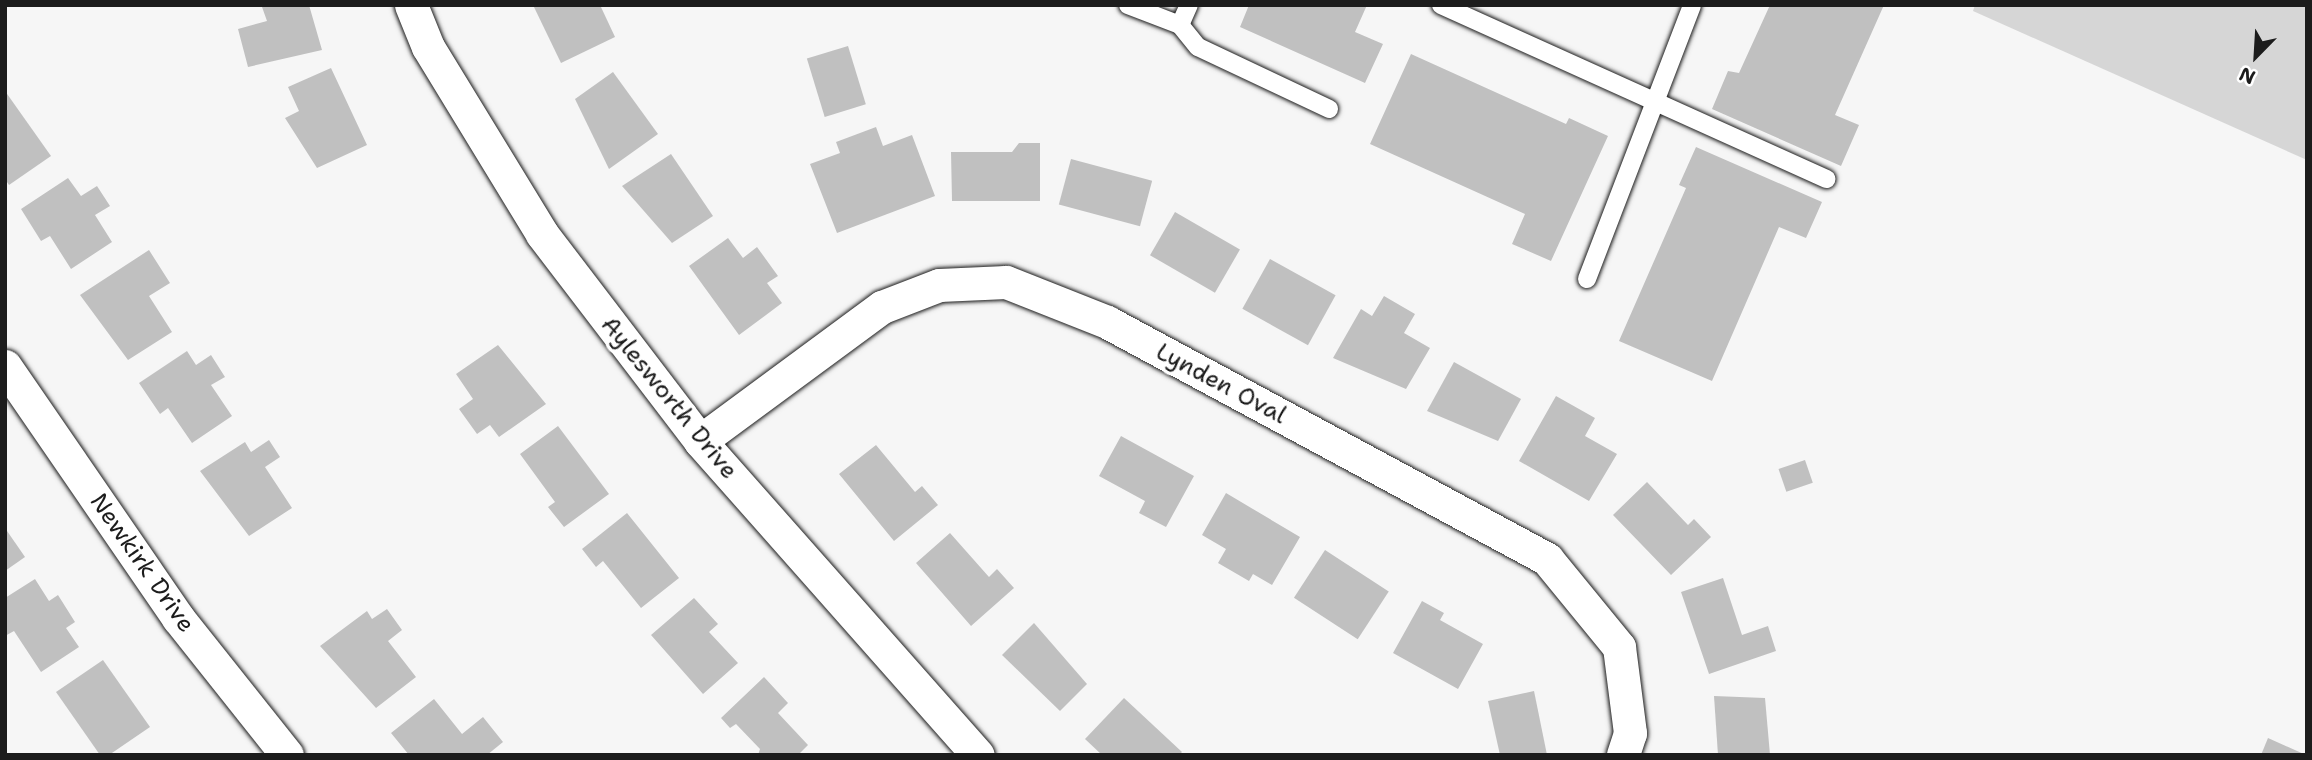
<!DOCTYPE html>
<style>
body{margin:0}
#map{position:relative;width:2312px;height:760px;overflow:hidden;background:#f6f6f6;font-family:"Shantell Sans",sans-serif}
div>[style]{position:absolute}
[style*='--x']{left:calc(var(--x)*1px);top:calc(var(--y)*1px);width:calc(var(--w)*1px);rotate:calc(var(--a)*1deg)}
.green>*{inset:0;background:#d6d6d6}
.building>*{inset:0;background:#c0c0c0;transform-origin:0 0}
.roads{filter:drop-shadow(0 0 2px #1c1c1c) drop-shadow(0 0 2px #1c1c1c)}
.service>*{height:18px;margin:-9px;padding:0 9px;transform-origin:9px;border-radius:9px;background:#fff}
.minor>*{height:33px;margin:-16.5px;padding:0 16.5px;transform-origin:16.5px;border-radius:16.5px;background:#fff}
span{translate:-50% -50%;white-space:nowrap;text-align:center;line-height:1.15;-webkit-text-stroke:7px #fff;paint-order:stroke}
.street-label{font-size:24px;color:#1c1c1c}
.frame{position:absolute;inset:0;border:7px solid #1c1c1c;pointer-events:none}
.north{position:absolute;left:2221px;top:21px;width:70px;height:70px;-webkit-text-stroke:5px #fff;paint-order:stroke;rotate:204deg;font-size:19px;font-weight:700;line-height:28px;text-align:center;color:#1c1c1c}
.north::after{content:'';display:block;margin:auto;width:24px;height:32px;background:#1c1c1c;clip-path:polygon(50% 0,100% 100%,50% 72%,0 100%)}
</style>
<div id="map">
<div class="green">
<i style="clip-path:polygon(1975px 5px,2307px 5px,2307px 160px,1973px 11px)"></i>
</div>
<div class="building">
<i style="clip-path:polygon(252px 5px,309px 5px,322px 50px,248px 67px,238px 29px,267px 21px,262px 7px)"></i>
<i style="clip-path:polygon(533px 5px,600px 5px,615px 37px,561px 63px)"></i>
<i style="clip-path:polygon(1249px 5px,1367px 5px,1355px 32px,1383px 44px,1365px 83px,1240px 27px)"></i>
<i style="clip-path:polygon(1770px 5px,1884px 5px,1835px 115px,1859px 125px,1841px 166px,1712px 109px,1728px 71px,1739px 73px)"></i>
<i style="left:848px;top:46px;width:61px;height:43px;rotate:73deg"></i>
<i style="clip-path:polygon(1411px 54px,1566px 124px,1569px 118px,1608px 136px,1551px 261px,1512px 244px,1525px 214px,1370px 144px)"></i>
<i style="clip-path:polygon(331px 68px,367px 145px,317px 168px,285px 118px,299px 111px,288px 87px)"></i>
<i style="clip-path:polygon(613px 72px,658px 134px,609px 169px,575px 99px)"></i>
<i style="clip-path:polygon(5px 91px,51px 156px,9px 185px,5px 179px)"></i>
<i style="clip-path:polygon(876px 127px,883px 146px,912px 135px,935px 196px,837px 233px,810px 164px,840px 153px,836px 142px)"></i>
<i style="clip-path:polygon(1019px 143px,1040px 143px,1040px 201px,952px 201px,951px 152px,1012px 152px)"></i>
<i style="clip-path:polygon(1696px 147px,1822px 202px,1806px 238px,1779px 227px,1712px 381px,1619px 341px,1686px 188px,1679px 185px)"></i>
<i style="clip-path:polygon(671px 154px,713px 216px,672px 243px,622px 186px)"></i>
<i style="left:1071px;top:159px;width:84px;height:47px;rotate:15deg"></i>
<i style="clip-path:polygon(68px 178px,81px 196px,97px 186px,110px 206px,95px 215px,112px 242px,71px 269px,50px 236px,41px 241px,21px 209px)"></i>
<i style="left:1175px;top:212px;width:75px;height:50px;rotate:30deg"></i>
<i style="clip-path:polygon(728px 238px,743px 258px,757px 247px,778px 276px,767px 283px,782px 303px,739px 335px,689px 266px)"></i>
<i style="clip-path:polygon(149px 250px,170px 283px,149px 296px,172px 332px,128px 360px,80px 295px)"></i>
<i style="left:1270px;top:259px;width:75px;height:57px;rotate:29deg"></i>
<i style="clip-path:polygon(1384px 296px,1415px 314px,1404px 333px,1430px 348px,1406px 389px,1333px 358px,1361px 309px,1372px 316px)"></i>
<i style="clip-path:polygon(498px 345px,546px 404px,499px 437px,490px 425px,477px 434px,459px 409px,473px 399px,456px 374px)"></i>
<i style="clip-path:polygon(187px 351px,196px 365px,211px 355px,225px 377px,211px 385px,232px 416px,192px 443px,168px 408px,160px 414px,139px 383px)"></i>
<i style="clip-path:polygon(1454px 362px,1521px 399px,1498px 441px,1427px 411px)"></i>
<i style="clip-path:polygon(1556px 396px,1595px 418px,1585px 436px,1617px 454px,1589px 501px,1519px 461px)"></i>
<i style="clip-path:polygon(558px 426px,609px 494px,564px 527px,548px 507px,555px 502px,520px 454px)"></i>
<i style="clip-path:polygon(1121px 436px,1194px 476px,1166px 527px,1139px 513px,1145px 501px,1099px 476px)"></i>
<i style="clip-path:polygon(269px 440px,280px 457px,265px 467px,292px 508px,249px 536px,200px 471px,245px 442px,251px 452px)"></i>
<i style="clip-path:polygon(876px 445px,915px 492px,922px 486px,938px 505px,894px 541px,839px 474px)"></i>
<i style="left:1805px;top:460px;width:24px;height:28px;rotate:71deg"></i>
<i style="clip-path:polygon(1647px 482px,1688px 525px,1694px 519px,1711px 537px,1671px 575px,1613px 515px)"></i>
<i style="clip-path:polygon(1226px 493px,1300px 537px,1272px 585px,1253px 574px,1249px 581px,1218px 563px,1226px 549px,1202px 535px)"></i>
<i style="clip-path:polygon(627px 513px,679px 578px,641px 608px,603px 561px,596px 567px,582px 549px)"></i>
<i style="clip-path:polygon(5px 528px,25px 557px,5px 571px)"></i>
<i style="clip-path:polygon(950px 533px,989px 577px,997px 569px,1014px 588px,971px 626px,916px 563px)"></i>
<i style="left:1325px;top:550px;width:76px;height:57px;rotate:33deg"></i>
<i style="clip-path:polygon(1723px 578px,1742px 635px,1768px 626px,1776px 651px,1709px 674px,1681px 592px)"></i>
<i style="clip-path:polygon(35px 579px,49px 601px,58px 595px,75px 622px,66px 628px,79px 647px,41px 672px,14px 631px,5px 636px,5px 598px)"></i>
<i style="clip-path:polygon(694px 598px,718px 624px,709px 632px,738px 663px,703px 694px,651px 635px)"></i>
<i style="clip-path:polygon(1422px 601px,1444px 613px,1440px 620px,1483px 644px,1458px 689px,1393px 653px)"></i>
<i style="clip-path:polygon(387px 609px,402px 630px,388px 641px,416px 677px,376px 708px,320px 646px,367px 611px,372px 619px)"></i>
<i style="clip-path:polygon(1034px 623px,1087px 684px,1060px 711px,1002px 655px)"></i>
<i style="clip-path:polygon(103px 660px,150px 727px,109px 755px,100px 755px,56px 692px)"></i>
<i style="clip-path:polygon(764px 677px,788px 703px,778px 713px,808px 745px,798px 755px,758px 755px,760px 749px,736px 724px,730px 728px,721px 718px)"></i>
<i style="clip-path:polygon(1534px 691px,1547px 755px,1500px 755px,1488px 701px)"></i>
<i style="clip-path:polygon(1714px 696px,1765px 698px,1770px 755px,1718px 755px)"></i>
<i style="clip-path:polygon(1124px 698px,1182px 752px,1179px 755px,1102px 755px,1085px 739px)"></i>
<i style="clip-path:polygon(434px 699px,462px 734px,483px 717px,503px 742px,487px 755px,409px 755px,391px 733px)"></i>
<i style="clip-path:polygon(2268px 738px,2306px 755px,2261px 755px)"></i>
</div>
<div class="roads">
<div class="service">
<i style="--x:1128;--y:5;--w:56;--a:21"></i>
<i style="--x:1180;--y:25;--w:22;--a:-66"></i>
<i style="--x:1441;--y:5;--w:423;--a:24.3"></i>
<i style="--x:1180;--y:25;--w:28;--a:51"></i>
<i style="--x:1198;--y:47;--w:145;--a:25.3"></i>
<i style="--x:1587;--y:279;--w:293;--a:-69"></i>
</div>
<div class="minor">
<i style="--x:411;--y:5;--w:45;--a:68"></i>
<i style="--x:428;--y:47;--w:219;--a:58.6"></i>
<i style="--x:542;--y:234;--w:260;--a:52.6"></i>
<i style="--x:700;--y:441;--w:419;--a:48.5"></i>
<i style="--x:5;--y:366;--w:306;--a:55.5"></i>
<i style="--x:178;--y:618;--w:175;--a:51.5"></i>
<i style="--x:700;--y:441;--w:226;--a:-36.4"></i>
<i style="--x:882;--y:307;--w:61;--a:-21.1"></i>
<i style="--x:939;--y:285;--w:67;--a:-2.6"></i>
<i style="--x:1006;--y:282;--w:109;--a:21.6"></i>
<i style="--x:1107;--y:322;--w:500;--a:28.3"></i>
<i style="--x:1547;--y:559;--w:114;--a:50.7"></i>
<i style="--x:1619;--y:647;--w:87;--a:82.7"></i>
<i style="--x:1630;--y:733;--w:23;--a:108"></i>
</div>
</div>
<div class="street-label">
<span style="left:1221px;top:384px;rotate:28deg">Lynden Oval</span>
<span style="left:669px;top:398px;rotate:51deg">Aylesworth Drive</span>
<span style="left:142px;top:563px;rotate:55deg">Newkirk Drive</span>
</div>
<div class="frame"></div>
<div class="north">N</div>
</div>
